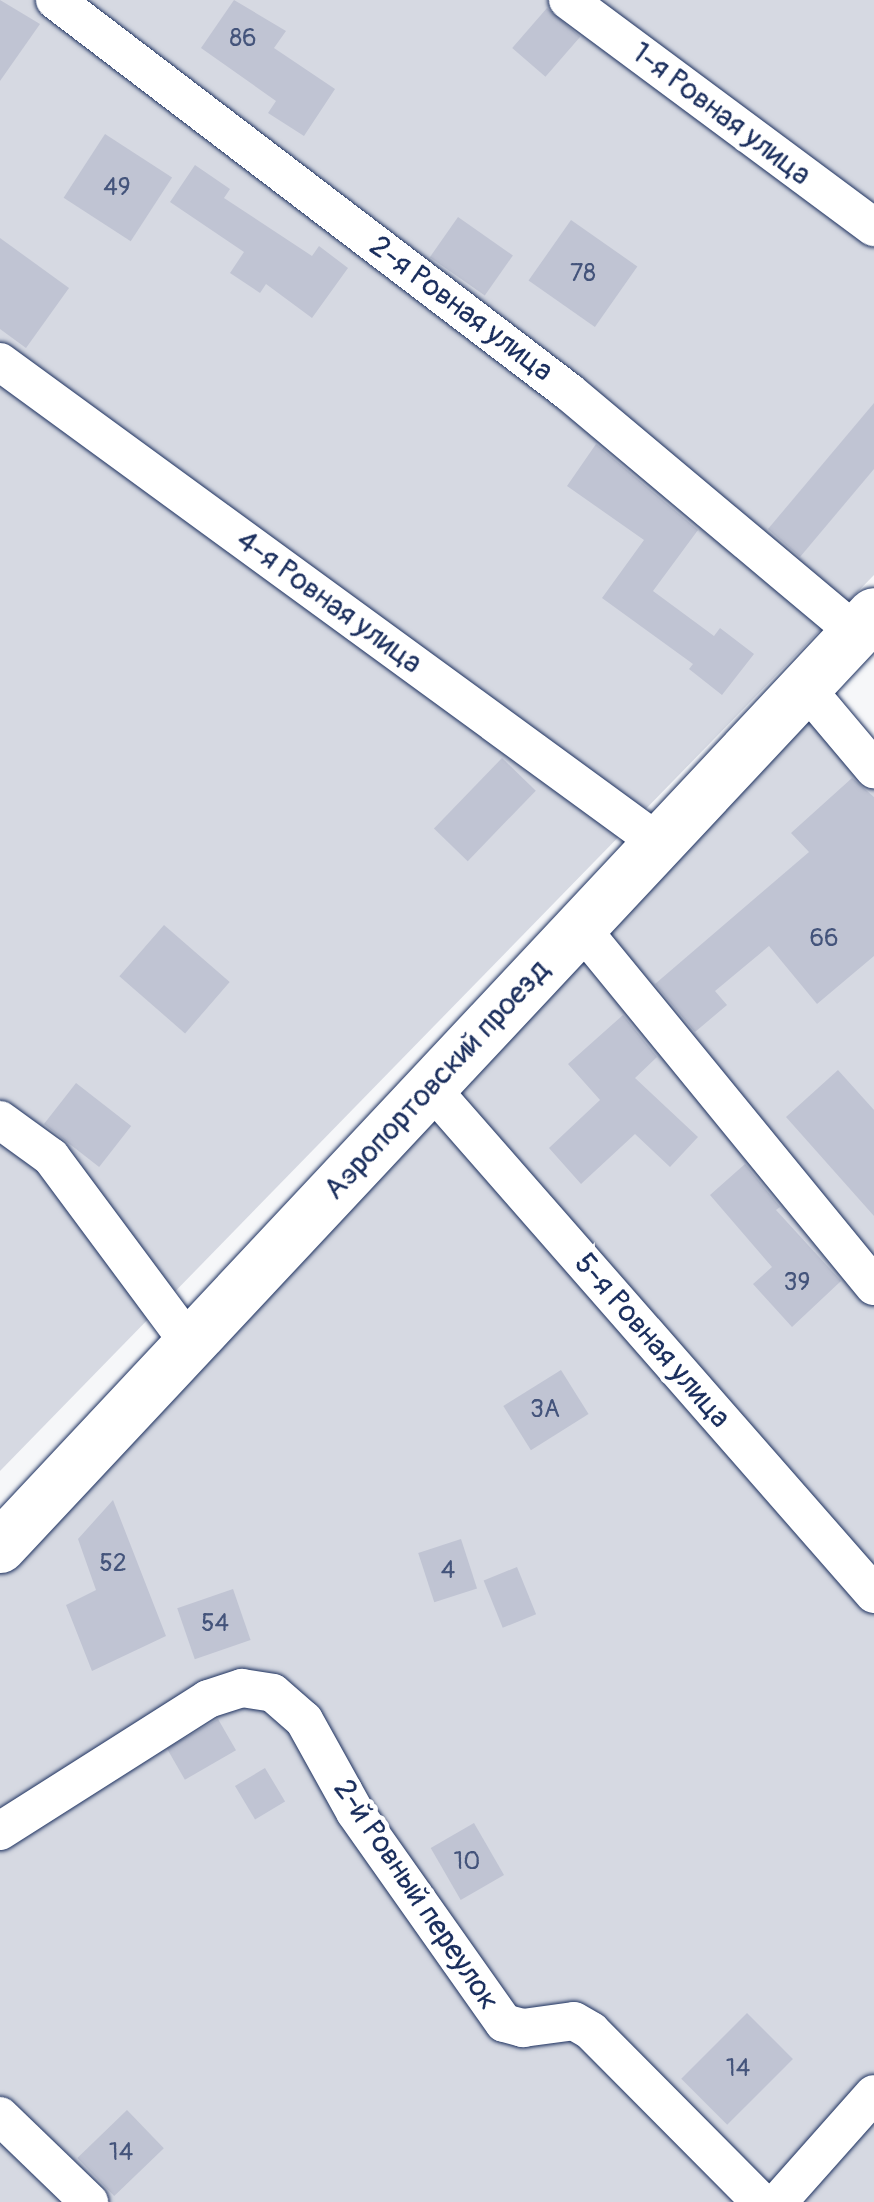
<!DOCTYPE html>
<meta charset="utf-8">
<style>
body{margin:0}
#map{position:relative;width:874px;height:2202px;overflow:hidden;background:#f6f7f9;font-family:Pangolin,sans-serif}
div>[style]{position:absolute}
[style*='--x']{left:calc(var(--x)*1px);top:calc(var(--y)*1px);width:calc(var(--w)*1px);rotate:calc(var(--a)*1deg)}
.green>*{inset:0;background:#d6d9e2}
.building>*{inset:0;background:#c0c4d3;transform-origin:0 0}
.roads{filter:drop-shadow(0 0 2px #1b2f5e) drop-shadow(0 0 2px #1b2f5e)}
.minor>*{height:38px;margin:-19px;padding:0 19px;transform-origin:19px;border-radius:19px;background:#fff}
.secondary>*{height:52px;margin:-26px;padding:0 26px;transform-origin:26px;border-radius:26px;background:#fff}
span{translate:-50% -50%;white-space:nowrap;text-align:center;line-height:1.15;-webkit-text-stroke:9px #fff;paint-order:stroke}
.number-label{font-size:25px;color:#44547b}
.number-label span{-webkit-text-stroke-width:0}
.street-label{font-size:30px;color:#1b2f5e}
</style>
<div id="map">
<div class="green">
<i style="clip-path:polygon(0 0,874px 0,874px 575px,0 1471px)"></i>
<i style="clip-path:polygon(810px 701px,874px 776px,874px 2202px,0 2202px,0 1573px)"></i>
</div>
<div class="building">
<i style="clip-path:polygon(0 0,40px 24px,0 81px)"></i>
<i style="clip-path:polygon(234px 0,286px 31px,274px 48px,335px 89px,304px 136px,268px 113px,276px 101px,201px 48px)"></i>
<i style="left:547px;top:8px;width:44px;height:53px;rotate:41deg"></i>
<i style="left:105px;top:134px;width:80px;height:76px;rotate:33deg"></i>
<i style="clip-path:polygon(195px 165px,230px 189px,224px 198px,312px 256px,319px 246px,348px 268px,312px 318px,266px 284px,260px 293px,230px 273px,244px 252px,170px 202px)"></i>
<i style="left:458px;top:217px;width:67px;height:49px;rotate:35deg"></i>
<i style="left:571px;top:220px;width:81px;height:74px;rotate:35deg"></i>
<i style="clip-path:polygon(0 238px,69px 288px,26px 348px,0 329px)"></i>
<i style="clip-path:polygon(874px 403px,874px 469px,800px 557px,768px 529px)"></i>
<i style="clip-path:polygon(596px 444px,698px 530px,653px 591px,714px 636px,720px 628px,754px 654px,722px 695px,689px 669px,693px 664px,602px 598px,644px 540px,567px 486px)"></i>
<i style="left:502px;top:758px;width:47px;height:98px;rotate:44deg"></i>
<i style="clip-path:polygon(852px 778px,874px 797px,874px 956px,817px 1004px,769px 946px,715px 991px,727px 1005px,695px 1032px,655px 984px,809px 852px,791px 833px)"></i>
<i style="left:164px;top:925px;width:87px;height:68px;rotate:41deg"></i>
<i style="clip-path:polygon(623px 1015px,657px 1057px,635px 1078px,698px 1137px,670px 1167px,635px 1134px,581px 1184px,549px 1148px,600px 1100px,568px 1064px)"></i>
<i style="clip-path:polygon(838px 1070px,874px 1110px,874px 1216px,786px 1117px)"></i>
<i style="left:76px;top:1083px;width:70px;height:52px;rotate:38deg"></i>
<i style="clip-path:polygon(745px 1164px,780px 1207px,776px 1210px,841px 1281px,792px 1327px,753px 1284px,772px 1267px,710px 1195px)"></i>
<i style="left:561px;top:1370px;width:52px;height:68px;rotate:58deg"></i>
<i style="clip-path:polygon(113px 1500px,166px 1636px,92px 1671px,66px 1605px,96px 1590px,78px 1539px)"></i>
<i style="left:461px;top:1539px;width:52px;height:45px;rotate:72deg"></i>
<i style="left:517px;top:1567px;width:51px;height:36px;rotate:68deg"></i>
<i style="left:233px;top:1589px;width:54px;height:59px;rotate:71deg"></i>
<i style="left:218px;top:1719px;width:36px;height:59px;rotate:60deg"></i>
<i style="left:265px;top:1768px;width:39px;height:35px;rotate:59deg"></i>
<i style="left:474px;top:1823px;width:60px;height:50px;rotate:60deg"></i>
<i style="left:747px;top:2013px;width:65px;height:93px;rotate:45deg"></i>
<i style="left:127px;top:2110px;width:53px;height:69px;rotate:46deg"></i>
</div>
<div class="roads">
<div class="minor">
<i style="--x:55;--y:0;--w:646;--a:37.33"></i>
<i style="--x:569;--y:392;--w:375;--a:40"></i>
<i style="--x:568;--y:0;--w:381;--a:36.6"></i>
<i style="--x:0;--y:362;--w:816;--a:36.13"></i>
<i style="--x:804;--y:686;--w:109;--a:49.9"></i>
<i style="--x:580;--y:927;--w:464;--a:50.7"></i>
<i style="--x:430;--y:1087;--w:674;--a:48.79"></i>
<i style="--x:0;--y:1120;--w:63;--a:36"></i>
<i style="--x:51;--y:1157;--w:233;--a:53.4"></i>
<i style="--x:0;--y:1831;--w:246;--a:-32.4"></i>
<i style="--x:208;--y:1699;--w:36;--a:-18"></i>
<i style="--x:242;--y:1688;--w:31;--a:9"></i>
<i style="--x:273;--y:1693;--w:41;--a:41.1"></i>
<i style="--x:304;--y:1720;--w:105;--a:61"></i>
<i style="--x:355;--y:1812;--w:258;--a:54.8"></i>
<i style="--x:504;--y:2023;--w:20;--a:15"></i>
<i style="--x:523;--y:2028;--w:51;--a:-7.8"></i>
<i style="--x:574;--y:2021;--w:20;--a:30"></i>
<i style="--x:591;--y:2031;--w:241;--a:45.2"></i>
<i style="--x:0;--y:2116;--w:124;--a:44"></i>
<i style="--x:778;--y:2202;--w:144;--a:-48.4"></i>
</div>
<div class="secondary">
<i style="--x:0;--y:1547;--w:1278;--a:-46.87"></i>
</div>
</div>
<div class="number-label">
<span style="left:243px;top:39px">86</span>
<span style="left:117px;top:188px">49</span>
<span style="left:583px;top:274px">78</span>
<span style="left:824px;top:939px">66</span>
<span style="left:797px;top:1283px">39</span>
<span style="left:545px;top:1410px">3А</span>
<span style="left:113px;top:1564px">52</span>
<span style="left:448px;top:1571px">4</span>
<span style="left:215px;top:1624px">54</span>
<span style="left:467px;top:1862px">10</span>
<span style="left:738px;top:2069px">14</span>
<span style="left:121px;top:2153px">14</span>
</div>
<div class="street-label">
<span style="left:721px;top:114px;rotate:37deg">1-я Ровная улица</span>
<span style="left:461px;top:309px;rotate:37deg">2-я Ровная улица</span>
<span style="left:329px;top:602px;rotate:36deg">4-я Ровная улица</span>
<span style="left:437px;top:1080px;rotate:-47deg">Аэропортовский проезд</span>
<span style="left:652px;top:1341px;rotate:49deg">5-я Ровная улица</span>
<span style="left:416px;top:1895px;rotate:56deg">2-й Ровный переулок</span>
</div>
</div>
